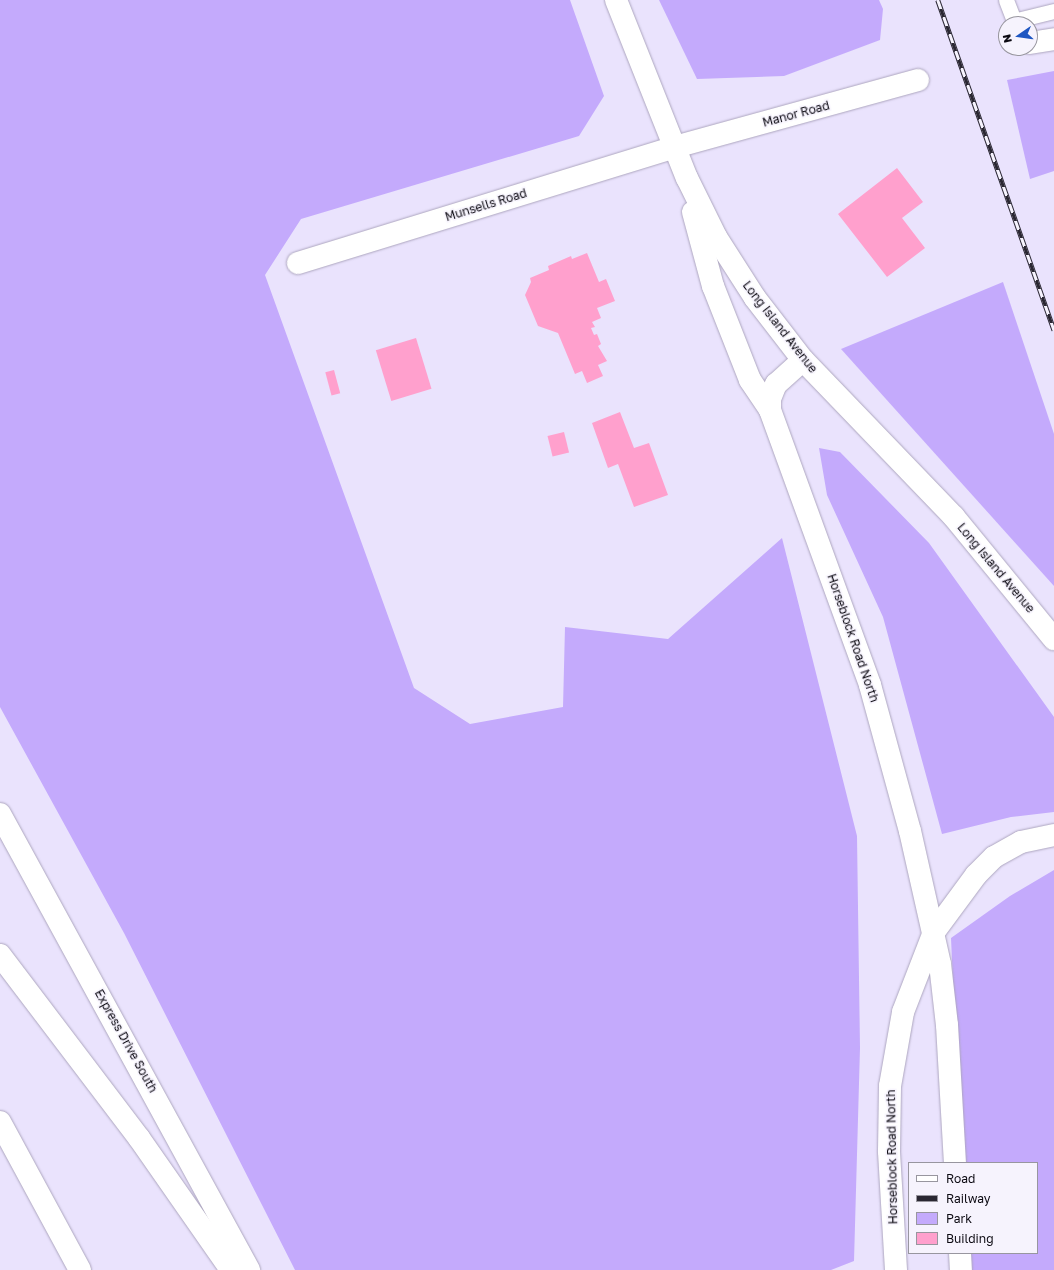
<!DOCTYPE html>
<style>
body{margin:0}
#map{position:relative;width:1054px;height:1270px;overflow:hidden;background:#eae3fd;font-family:"Golos Text",sans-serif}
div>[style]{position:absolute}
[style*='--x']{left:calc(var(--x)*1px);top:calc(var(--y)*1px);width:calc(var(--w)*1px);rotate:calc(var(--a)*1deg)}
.green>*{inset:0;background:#c4aafc}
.building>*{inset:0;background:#ffa0cd;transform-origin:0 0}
.roads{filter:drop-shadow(0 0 1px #ada6bf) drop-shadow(0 0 1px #ada6bf)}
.lane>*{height:15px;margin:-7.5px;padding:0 7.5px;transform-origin:7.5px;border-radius:7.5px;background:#fff}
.street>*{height:22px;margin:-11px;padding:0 11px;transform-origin:11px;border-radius:11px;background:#fff}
.secondary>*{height:22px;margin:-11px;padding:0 11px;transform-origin:11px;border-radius:11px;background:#fff}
.highway>*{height:22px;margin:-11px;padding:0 11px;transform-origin:11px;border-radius:11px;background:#fff}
.rail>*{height:4.5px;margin-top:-2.25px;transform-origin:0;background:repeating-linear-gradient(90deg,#f6f3fd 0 9px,#2a2732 0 18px);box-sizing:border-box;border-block:1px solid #2a2732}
span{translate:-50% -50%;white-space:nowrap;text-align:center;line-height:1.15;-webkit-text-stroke:3px #f6f3fd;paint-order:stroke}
.street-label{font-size:12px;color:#0c0a12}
.legend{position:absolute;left:908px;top:1162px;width:130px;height:92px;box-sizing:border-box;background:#f6f3fd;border:1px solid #98969f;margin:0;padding:5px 7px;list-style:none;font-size:12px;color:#0c0a12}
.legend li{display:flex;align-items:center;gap:8px;height:20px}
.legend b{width:20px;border:1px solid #98969f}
.north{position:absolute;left:998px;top:16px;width:40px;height:40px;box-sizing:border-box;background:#f6f3fd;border:1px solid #98969f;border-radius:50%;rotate:257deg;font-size:11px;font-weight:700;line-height:16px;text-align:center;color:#0c0a12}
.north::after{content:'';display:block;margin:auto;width:14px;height:18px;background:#1e56c2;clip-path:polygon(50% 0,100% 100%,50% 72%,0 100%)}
</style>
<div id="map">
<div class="green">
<i style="clip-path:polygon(0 0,570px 0,604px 96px,579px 136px,301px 219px,265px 275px,414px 688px,470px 724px,563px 707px,565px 627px,668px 639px,782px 538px,857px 836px,860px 1048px,854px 1261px,831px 1270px,295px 1270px,124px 933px,0 707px)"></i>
<i style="clip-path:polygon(659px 0,879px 0,883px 9px,880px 40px,784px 76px,697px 79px)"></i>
<i style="clip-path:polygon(1054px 71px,1054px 171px,1030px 179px,1007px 80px)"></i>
<i style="clip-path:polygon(1003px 282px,1054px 434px,1054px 586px,841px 349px)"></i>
<i style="clip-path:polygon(819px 448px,840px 452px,929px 543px,1054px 717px,1054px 812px,1011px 817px,942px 834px,883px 617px,827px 495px)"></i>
<i style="clip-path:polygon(1054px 870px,1054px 1270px,966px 1270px,965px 1253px,1037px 1253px,1037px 1163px,961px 1163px,951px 938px,1010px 896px)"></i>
</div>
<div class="building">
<i style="clip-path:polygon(897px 168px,923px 202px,902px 218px,925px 248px,887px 277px,838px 214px)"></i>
<i style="clip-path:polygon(587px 253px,599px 282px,606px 279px,615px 301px,597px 308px,601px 318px,592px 322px,595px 327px,591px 328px,594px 335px,597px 334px,601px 344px,598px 346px,607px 361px,598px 365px,603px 376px,587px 383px,582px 371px,575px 374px,558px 333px,538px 326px,525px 295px,531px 282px,530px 278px,549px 270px,548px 266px,571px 256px,572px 259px)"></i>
<i style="left:416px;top:338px;width:53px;height:42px;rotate:73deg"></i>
<i style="left:334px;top:370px;width:24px;height:9px;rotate:75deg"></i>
<i style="clip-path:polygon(620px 412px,634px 448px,649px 443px,668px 495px,634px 507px,618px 464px,608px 468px,592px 423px)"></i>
<i style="left:564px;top:432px;width:21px;height:17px;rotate:76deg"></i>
</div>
<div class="roads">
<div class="lane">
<i style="--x:1006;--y:0;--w:26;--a:69"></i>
<i style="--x:1013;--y:21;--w:42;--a:-13.7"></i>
</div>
<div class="street">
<i style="--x:1030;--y:43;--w:24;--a:-9"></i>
<i style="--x:298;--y:263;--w:394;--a:-17.1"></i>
<i style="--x:675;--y:147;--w:252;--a:-15.4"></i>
<i style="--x:896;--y:1270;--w:119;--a:-93.4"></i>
<i style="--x:889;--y:1151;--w:65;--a:-89.1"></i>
<i style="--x:890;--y:1086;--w:75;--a:-80"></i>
<i style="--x:903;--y:1012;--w:86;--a:-68.8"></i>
</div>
<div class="secondary">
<i style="--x:616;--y:0;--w:192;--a:68.3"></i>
<i style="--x:687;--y:178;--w:66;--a:63.8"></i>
<i style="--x:716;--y:237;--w:72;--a:57.4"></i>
<i style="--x:755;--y:298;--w:78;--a:52.3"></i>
<i style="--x:803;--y:360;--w:218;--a:46.1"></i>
<i style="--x:954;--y:517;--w:158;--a:50.7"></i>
<i style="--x:693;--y:212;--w:77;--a:74.9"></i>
<i style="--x:713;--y:286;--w:101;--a:68.5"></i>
<i style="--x:750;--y:380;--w:36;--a:56"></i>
<i style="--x:803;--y:360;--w:36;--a:138"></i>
<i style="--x:776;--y:384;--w:16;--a:112"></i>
<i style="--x:770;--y:399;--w:11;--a:90"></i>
<i style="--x:770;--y:410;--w:293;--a:70"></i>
<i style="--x:870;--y:685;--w:151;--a:74.7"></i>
<i style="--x:910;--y:831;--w:136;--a:77.3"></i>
<i style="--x:940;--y:964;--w:61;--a:83.5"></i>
<i style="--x:947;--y:1025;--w:138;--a:86.7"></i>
<i style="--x:0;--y:814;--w:520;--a:61.36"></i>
<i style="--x:934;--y:932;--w:71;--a:-53.6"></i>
<i style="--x:976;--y:875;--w:25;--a:-45"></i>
<i style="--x:994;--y:857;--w:31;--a:-29"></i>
<i style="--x:1021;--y:842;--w:34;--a:-12"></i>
<i style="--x:960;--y:1253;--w:17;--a:87"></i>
</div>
<div class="highway">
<i style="--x:0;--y:955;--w:230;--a:52.8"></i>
<i style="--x:139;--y:1138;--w:161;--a:55.1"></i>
<i style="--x:0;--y:1122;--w:168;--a:61.6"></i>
</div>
</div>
<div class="rail">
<i style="--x:938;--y:0;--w:350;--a:70.6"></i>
</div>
<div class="street-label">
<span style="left:796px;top:114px;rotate:-15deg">Manor Road</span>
<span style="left:486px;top:205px;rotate:-17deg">Munsells Road</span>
<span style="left:780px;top:327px;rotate:52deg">Long Island Avenue</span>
<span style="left:996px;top:568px;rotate:50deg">Long Island Avenue</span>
<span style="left:853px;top:638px;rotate:71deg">Horseblock Road North</span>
<span style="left:126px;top:1041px;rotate:61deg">Express Drive South</span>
<span style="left:892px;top:1157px;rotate:-91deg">Horseblock Road North</span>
</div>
<ul class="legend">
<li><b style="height:5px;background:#fff"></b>Road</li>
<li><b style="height:5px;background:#2a2732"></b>Railway</li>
<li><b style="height:11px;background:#c4aafc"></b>Park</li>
<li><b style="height:11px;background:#ffa0cd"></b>Building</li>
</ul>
<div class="north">N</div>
</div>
